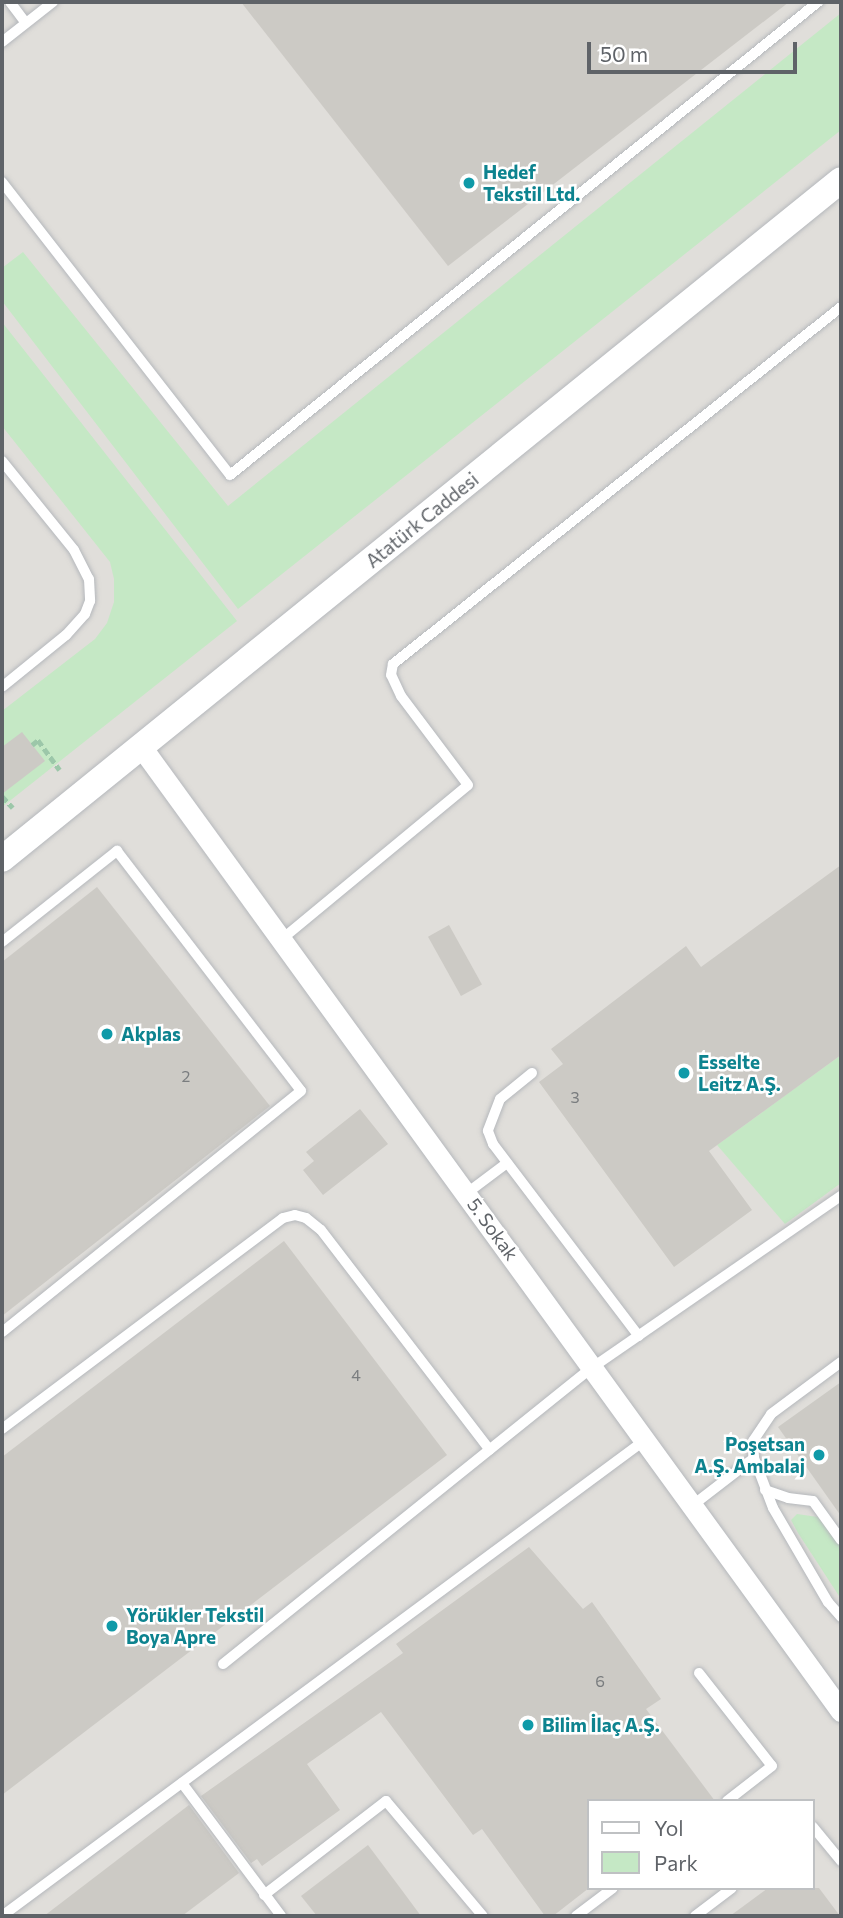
<!DOCTYPE html>
<meta charset="utf-8">
<style>
body{margin:0}
#map{position:relative;width:843px;height:1918px;overflow:hidden;background:#f1efe8;font-family:Commissioner,sans-serif}
div>[style]{position:absolute}
[style*='--x']{left:calc(var(--x)*1px);top:calc(var(--y)*1px);width:calc(var(--w)*1px);rotate:calc(var(--a)*1deg)}
.industrial>*{inset:0;background:#e0deda}
.green>*{inset:0;background:#c5e8c5}
.building>*{inset:0;background:#cccac5;transform-origin:0 0}
.path>*{height:4.5px;margin-top:-2.25px;transform-origin:0;background:repeating-linear-gradient(90deg,#9cc7a9 0 7px,transparent 0 10.5px)}
.roads{filter:drop-shadow(0 0 2px #b5b8bc) drop-shadow(0 0 2px #b5b8bc)}
.service>*{height:10px;margin:-5px;padding:0 5px;transform-origin:5px;border-radius:5px;background:#fff}
.minor>*{height:21px;margin:-10.5px;padding:0 10.5px;transform-origin:10.5px;border-radius:10.5px;background:#fff}
.tertiary>*{height:26px;margin:-13px;padding:0 13px;transform-origin:13px;border-radius:13px;background:#fff}
.dots>*{width:19px;height:19px;translate:-50% -50%;box-sizing:border-box;border:4px solid #fff;border-radius:50%}
span{translate:-50% -50%;white-space:nowrap;text-align:center;line-height:1.15;-webkit-text-stroke:5px #fff;paint-order:stroke}
.number-label{font-size:16px;color:#7a7d7f}
.number-label span{-webkit-text-stroke-width:0}
.culture-label{font-size:19px;color:#0d838f;font-weight:700}
.left{translate:0 -50%;text-align:left}
.right{translate:-100% -50%;text-align:right}
.street-label{font-size:19px;color:#5f6368}
.frame{position:absolute;inset:0;border:4px solid #5f6368;pointer-events:none}
.legend{position:absolute;left:587px;top:1799px;width:228px;height:91px;box-sizing:border-box;background:#fff;border:2px solid #bfc1c3;margin:0;padding:9px 12px;list-style:none;font-size:21px;color:#5f6368}
.legend li{display:flex;align-items:center;gap:14px;height:35px}
.legend b{width:35px;border:2px solid #bfc1c3}
.scale{position:absolute;left:587px;top:42px;width:210px;height:32px;box-sizing:border-box;border:4px solid #5f6368;border-top:0;padding-left:9px;font-size:21px;line-height:24px;white-space:nowrap;color:#5f6368;-webkit-text-stroke:5px #fff;paint-order:stroke}
</style>
<div id="map">
<div class="industrial">
<i style="clip-path:polygon(evenodd,2px 2px,841px 2px,841px 1916px,2px 1916px,2px 2px,589px 1801px,813px 1801px,813px 1888px,589px 1888px,589px 1801px)"></i>
</div>
<div class="green">
<i style="clip-path:polygon(841px 13px,841px 130px,238px 609px,2px 301px,2px 268px,23px 252px,228px 506px)"></i>
<i style="clip-path:polygon(2px 322px,237px 621px,2px 807px,2px 711px,95px 639px,107px 623px,114px 602px,114px 579px,110px 562px,2px 426px)"></i>
<i style="clip-path:polygon(841px 1055px,841px 1183px,785px 1224px,717px 1145px)"></i>
<i style="clip-path:polygon(797px 1514px,818px 1517px,841px 1548px,841px 1599px,798px 1533px,791px 1520px)"></i>
</div>
<div class="building">
<i style="clip-path:polygon(241px 2px,789px 2px,448px 266px)"></i>
<i style="clip-path:polygon(22px 732px,45px 761px,2px 794px,2px 747px)"></i>
<i style="clip-path:polygon(841px 865px,841px 1055px,709px 1151px,752px 1210px,674px 1267px,539px 1082px,563px 1064px,551px 1049px,686px 946px,701px 967px)"></i>
<i style="clip-path:polygon(97px 887px,270px 1106px,2px 1316px,2px 962px)"></i>
<i style="left:449px;top:925px;width:68px;height:24px;rotate:61deg"></i>
<i style="clip-path:polygon(360px 1109px,388px 1144px,323px 1195px,303px 1170px,314px 1161px,306px 1152px)"></i>
<i style="clip-path:polygon(284px 1241px,447px 1455px,2px 1795px,2px 1457px)"></i>
<i style="clip-path:polygon(841px 1382px,841px 1516px,778px 1427px)"></i>
<i style="clip-path:polygon(529px 1547px,583px 1609px,592px 1602px,661px 1699px,646px 1709px,715px 1801px,589px 1801px,589px 1888px,553px 1916px,545px 1916px,482px 1829px,473px 1835px,381px 1712px,307px 1764px,340px 1810px,262px 1866px,257px 1859px,251px 1863px,201px 1796px,403px 1653px,396px 1644px)"></i>
<i style="clip-path:polygon(189px 1805px,239px 1873px,182px 1916px,44px 1916px)"></i>
<i style="clip-path:polygon(368px 1845px,401px 1889px,421px 1916px,317px 1916px,301px 1896px)"></i>
<i style="clip-path:polygon(768px 1888px,819px 1888px,840px 1916px,730px 1916px)"></i>
</div>
<div class="path">
<i style="--x:32;--y:745;--w:8;--a:-40"></i>
<i style="--x:38;--y:740;--w:37;--a:54"></i>
<i style="--x:2;--y:796;--w:16;--a:47"></i>
</div>
<div class="roads">
<div class="service">
<i style="--x:10;--y:2;--w:26;--a:53"></i>
<i style="--x:2;--y:42;--w:65;--a:-38.1"></i>
<i style="--x:2;--y:182;--w:371;--a:52.1"></i>
<i style="--x:230;--y:475;--w:755;--a:-38.81"></i>
<i style="--x:2;--y:461;--w:114;--a:51"></i>
<i style="--x:74;--y:550;--w:33;--a:63"></i>
<i style="--x:89;--y:579;--w:22;--a:87"></i>
<i style="--x:90;--y:601;--w:14;--a:111"></i>
<i style="--x:85;--y:614;--w:28;--a:132"></i>
<i style="--x:66;--y:635;--w:82;--a:140.9"></i>
<i style="--x:282;--y:939;--w:241;--a:-39.6"></i>
<i style="--x:468;--y:785;--w:111;--a:-127"></i>
<i style="--x:401;--y:696;--w:23;--a:-115"></i>
<i style="--x:391;--y:675;--w:11;--a:-80"></i>
<i style="--x:393;--y:664;--w:573;--a:-38.55"></i>
<i style="--x:2;--y:942;--w:147;--a:-38.4"></i>
<i style="--x:117;--y:851;--w:302;--a:52.5"></i>
<i style="--x:301;--y:1091;--w:384;--a:141.1"></i>
<i style="--x:532;--y:1073;--w:41;--a:140.9"></i>
<i style="--x:500;--y:1099;--w:34;--a:111"></i>
<i style="--x:488;--y:1131;--w:14;--a:69"></i>
<i style="--x:493;--y:1144;--w:241;--a:52.8"></i>
<i style="--x:467;--y:1193;--w:50;--a:-36.9"></i>
<i style="--x:2;--y:1429;--w:351;--a:-36.9"></i>
<i style="--x:283;--y:1218;--w:12;--a:-14"></i>
<i style="--x:295;--y:1215;--w:11;--a:15"></i>
<i style="--x:306;--y:1218;--w:19;--a:39"></i>
<i style="--x:321;--y:1230;--w:277;--a:52.5"></i>
<i style="--x:754;--y:1458;--w:53;--a:69.2"></i>
<i style="--x:773;--y:1508;--w:109;--a:59.7"></i>
<i style="--x:828;--y:1602;--w:20;--a:49"></i>
<i style="--x:765;--y:1490;--w:24;--a:19"></i>
<i style="--x:788;--y:1498;--w:25;--a:7"></i>
<i style="--x:813;--y:1501;--w:48;--a:54.3"></i>
<i style="--x:693;--y:1505;--w:77;--a:-37.6"></i>
<i style="--x:754;--y:1458;--w:17;--a:-93"></i>
<i style="--x:753;--y:1441;--w:32;--a:-56"></i>
<i style="--x:771;--y:1414;--w:87;--a:-36.6"></i>
<i style="--x:223;--y:1664;--w:474;--a:-38.8"></i>
<i style="--x:593;--y:1367;--w:301;--a:-34.6"></i>
<i style="--x:699;--y:1673;--w:118;--a:51.9"></i>
<i style="--x:772;--y:1766;--w:57;--a:142.1"></i>
<i style="--x:182;--y:1783;--w:166;--a:53.3"></i>
<i style="--x:813;--y:1827;--w:44;--a:50.5"></i>
<i style="--x:264;--y:1895;--w:154;--a:-37.6"></i>
<i style="--x:386;--y:1801;--w:150;--a:49.9"></i>
<i style="--x:2;--y:1916;--w:800;--a:-36.51"></i>
<i style="--x:576;--y:1916;--w:46;--a:-37.1"></i>
<i style="--x:695;--y:1916;--w:46;--a:-37.1"></i>
</div>
<div class="minor">
<i style="--x:142;--y:748;--w:1190;--a:54.03"></i>
</div>
<div class="tertiary">
<i style="--x:2;--y:859;--w:1079;--a:-38.98"></i>
</div>
</div>
<div class="dots">
<i style="left:469px;top:183px;background:#0f9aa8"></i>
<i style="left:107px;top:1034px;background:#0f9aa8"></i>
<i style="left:684px;top:1073px;background:#0f9aa8"></i>
<i style="left:819px;top:1455px;background:#0f9aa8"></i>
<i style="left:112px;top:1626px;background:#0f9aa8"></i>
<i style="left:528px;top:1725px;background:#0f9aa8"></i>
</div>
<div class="number-label">
<span style="left:186px;top:1076px">2</span>
<span style="left:575px;top:1097px">3</span>
<span style="left:356px;top:1375px">4</span>
<span style="left:600px;top:1681px">6</span>
</div>
<div class="culture-label">
<span class="left" style="left:483px;top:183px">Hedef<br>Tekstil Ltd.</span>
<span class="left" style="left:121px;top:1034px">Akplas</span>
<span class="left" style="left:698px;top:1073px">Esselte<br>Leitz A.Ş.</span>
<span class="right" style="left:805px;top:1455px">Poşetsan<br>A.Ş. Ambalaj</span>
<span class="left" style="left:126px;top:1626px">Yörükler Tekstil<br>Boya Apre</span>
<span class="left" style="left:542px;top:1725px">Bilim İlaç A.Ş.</span>
</div>
<div class="street-label">
<span style="left:422px;top:520px;rotate:-39deg">Atatürk Caddesi</span>
<span style="left:493px;top:1229px;rotate:54deg">5. Sokak</span>
</div>
<div class="frame"></div>
<ul class="legend">
<li><b style="height:9px;background:#fff"></b>Yol</li>
<li><b style="height:19px;background:#c5e8c5"></b>Park</li>
</ul>
<div class="scale">50 m</div>
</div>
